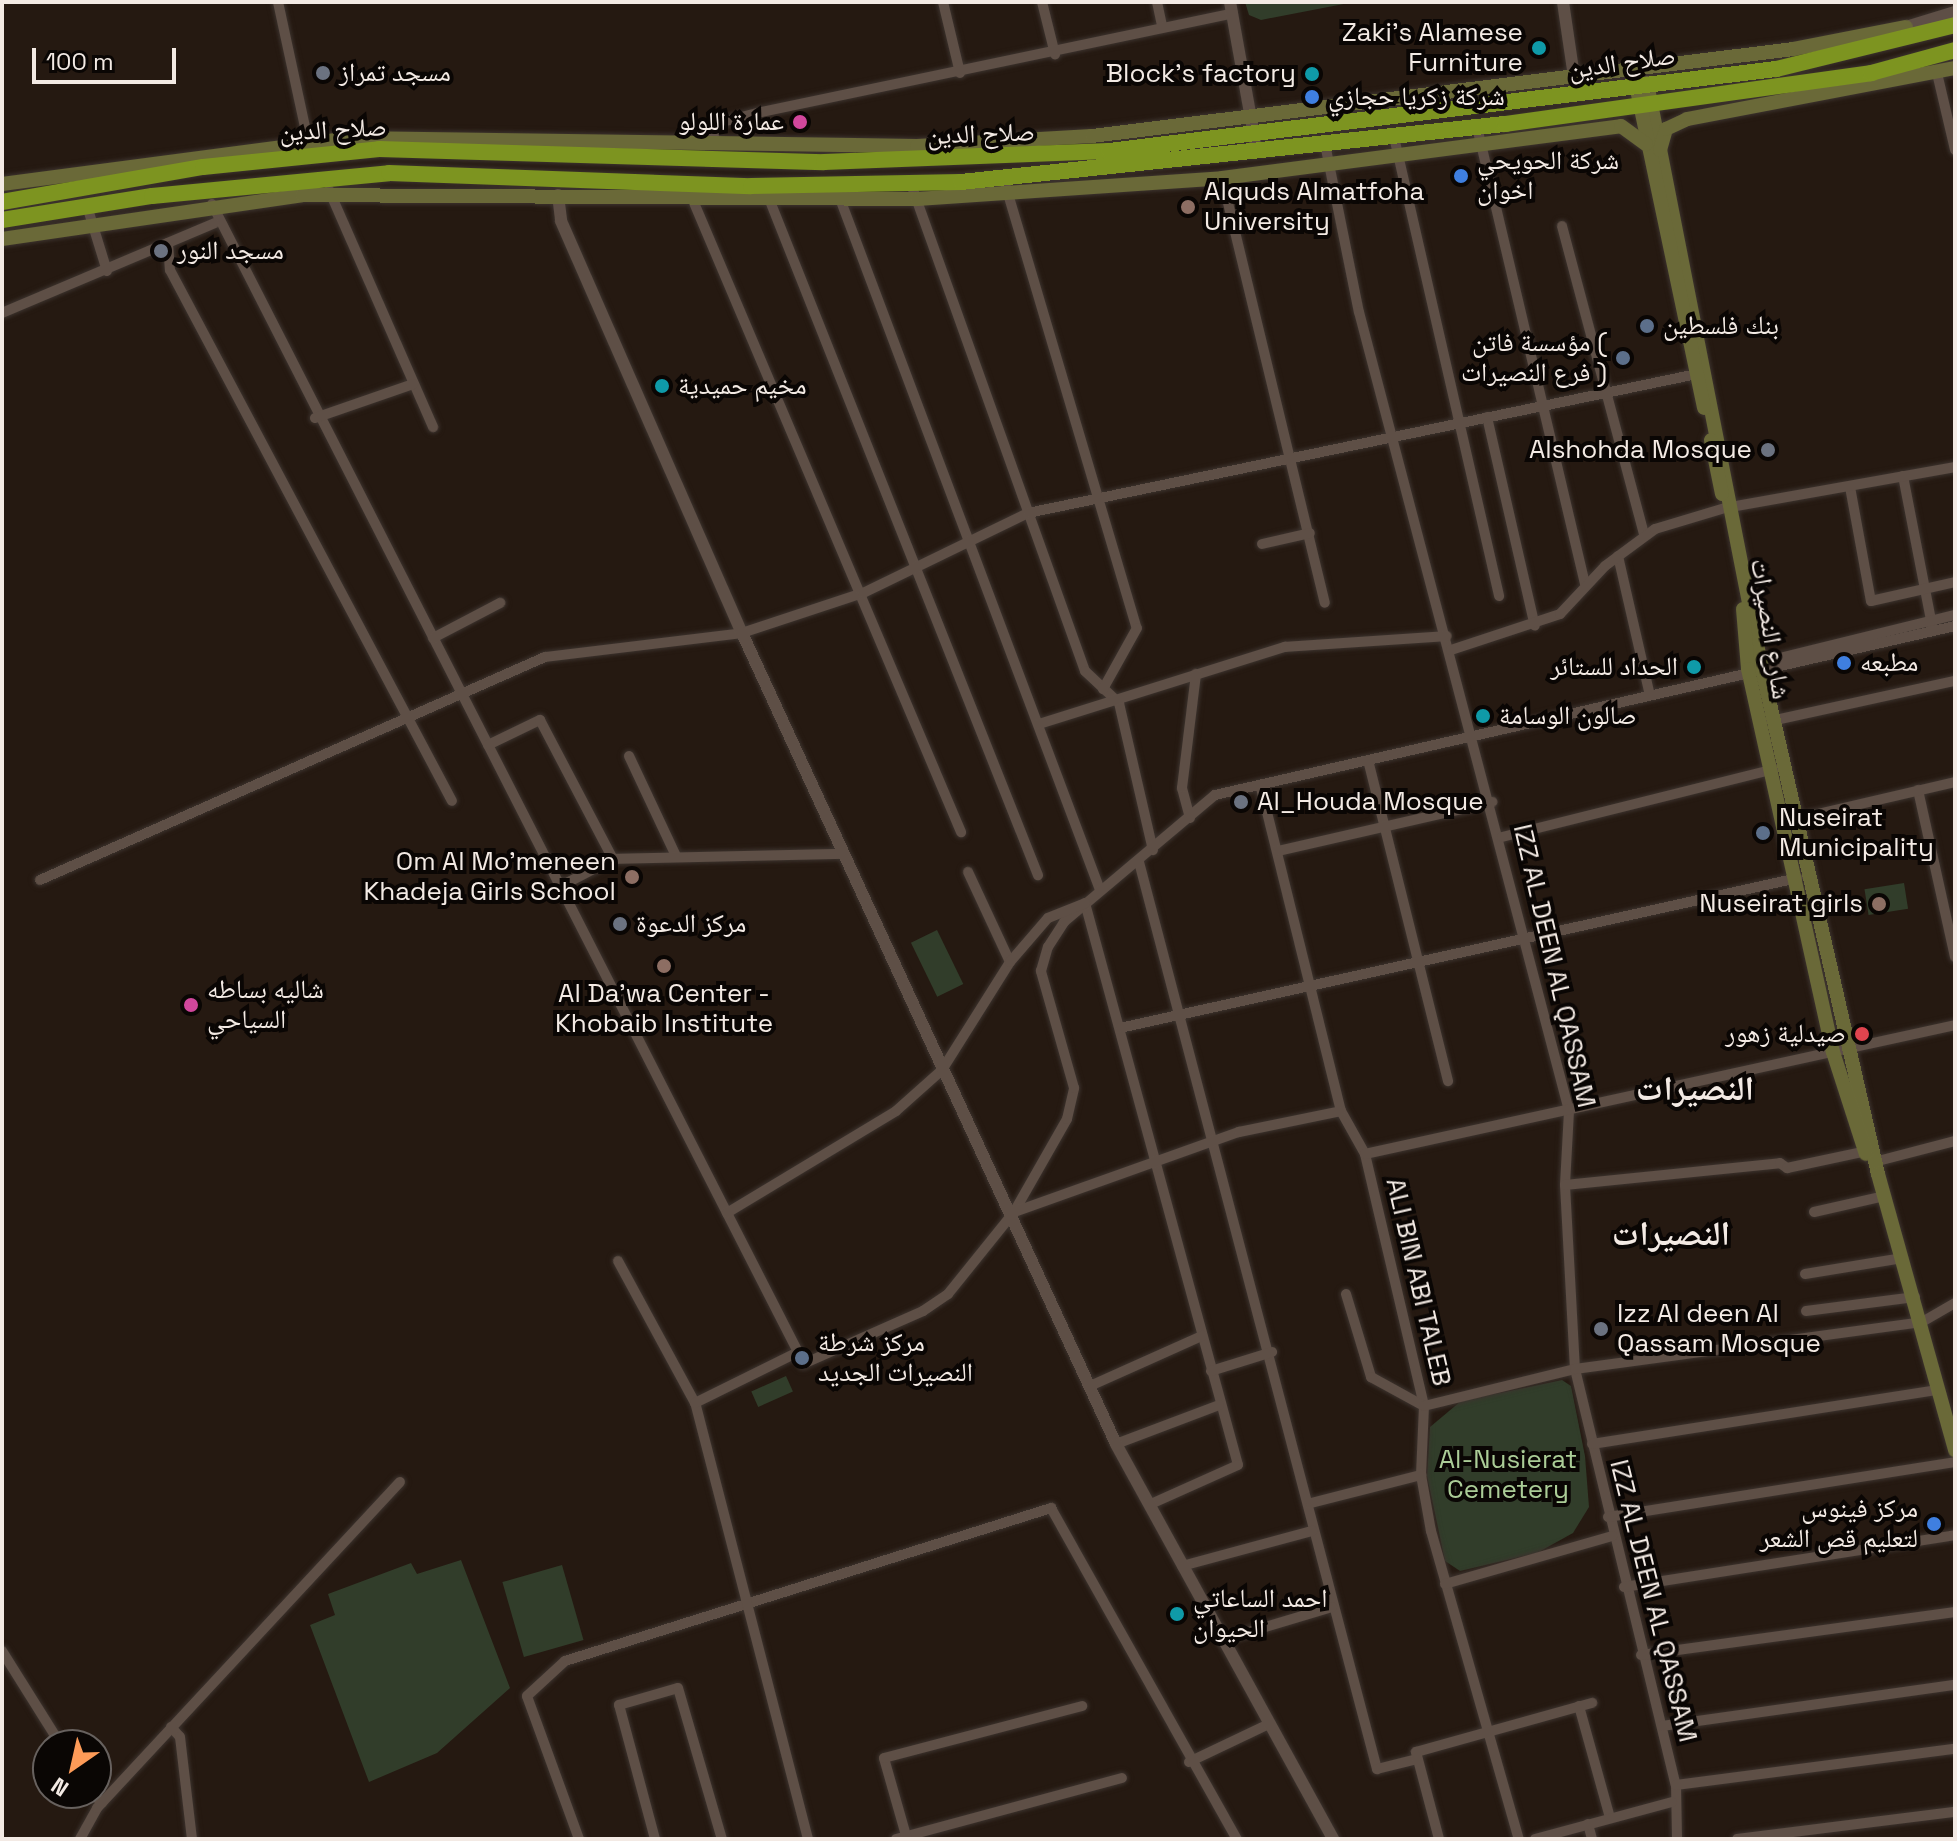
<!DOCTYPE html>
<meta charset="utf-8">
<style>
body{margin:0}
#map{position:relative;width:1957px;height:1841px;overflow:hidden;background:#251911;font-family:"Space Grotesk","Noto Naskh Arabic",sans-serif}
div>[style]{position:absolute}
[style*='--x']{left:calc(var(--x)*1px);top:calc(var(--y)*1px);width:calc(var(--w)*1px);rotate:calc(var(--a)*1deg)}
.green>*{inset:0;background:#313d2a;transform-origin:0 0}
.roads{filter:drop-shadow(0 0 2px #3c332e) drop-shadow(0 0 2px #3c332e)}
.minor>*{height:10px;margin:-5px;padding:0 5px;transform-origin:5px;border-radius:5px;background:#5e4f46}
.tertiary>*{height:12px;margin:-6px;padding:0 6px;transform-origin:6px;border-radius:6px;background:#5e4f46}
.secondary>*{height:14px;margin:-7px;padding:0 7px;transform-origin:7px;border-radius:7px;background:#6a6938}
.trunk>*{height:16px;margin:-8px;padding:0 8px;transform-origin:8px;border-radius:8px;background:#7d9420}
.dots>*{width:22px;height:22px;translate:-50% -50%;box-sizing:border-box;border:4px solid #0a0604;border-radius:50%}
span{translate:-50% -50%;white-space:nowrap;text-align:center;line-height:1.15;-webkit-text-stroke:8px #0a0604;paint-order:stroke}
.poi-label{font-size:26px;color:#f3eae4}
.right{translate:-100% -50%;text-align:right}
.left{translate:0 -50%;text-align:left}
.street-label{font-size:26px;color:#f3eae4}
.park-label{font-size:26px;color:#abcd97}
.district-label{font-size:34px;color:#f3eae4;font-weight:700}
.frame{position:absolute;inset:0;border:4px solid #f3eae4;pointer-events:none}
.north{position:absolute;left:32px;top:1729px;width:80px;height:80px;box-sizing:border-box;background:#0a0604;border:2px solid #67615e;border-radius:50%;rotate:214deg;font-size:22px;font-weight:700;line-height:32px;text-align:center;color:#f3eae4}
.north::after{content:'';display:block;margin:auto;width:28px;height:36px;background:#fe9b58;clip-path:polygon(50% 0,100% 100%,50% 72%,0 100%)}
.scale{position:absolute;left:32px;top:48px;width:144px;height:36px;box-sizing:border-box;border:4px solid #f3eae4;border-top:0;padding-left:10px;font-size:24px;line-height:28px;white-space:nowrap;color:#f3eae4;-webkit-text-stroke:6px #0a0604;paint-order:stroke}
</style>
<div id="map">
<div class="green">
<i style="clip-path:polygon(1245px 2px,1354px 2px,1261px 20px,1249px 15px)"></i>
<i style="left:1904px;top:883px;width:26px;height:40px;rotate:81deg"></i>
<i style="left:937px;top:930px;width:60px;height:29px;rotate:64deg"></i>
<i style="left:786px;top:1376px;width:17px;height:38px;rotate:66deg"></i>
<i style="clip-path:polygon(1562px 1380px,1571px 1386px,1585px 1456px,1589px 1507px,1573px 1533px,1537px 1553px,1460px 1571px,1445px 1561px,1427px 1476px,1430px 1427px,1461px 1401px)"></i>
<i style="clip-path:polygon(461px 1560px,510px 1688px,437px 1753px,369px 1782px,310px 1625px,335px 1615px,328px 1594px,411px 1563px,417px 1574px)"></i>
<i style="left:562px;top:1565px;width:78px;height:62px;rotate:74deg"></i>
</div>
<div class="roads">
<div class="minor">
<i style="--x:278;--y:2;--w:142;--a:77.8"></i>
<i style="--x:943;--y:2;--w:73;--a:76.5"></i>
<i style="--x:1042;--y:2;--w:54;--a:76"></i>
<i style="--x:1157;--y:2;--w:25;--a:78"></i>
<i style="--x:1937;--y:73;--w:79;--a:76.8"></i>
<i style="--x:1477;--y:127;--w:471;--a:76.7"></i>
<i style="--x:1394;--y:137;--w:471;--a:77.1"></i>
<i style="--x:711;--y:143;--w:21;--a:-71"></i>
<i style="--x:718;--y:123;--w:44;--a:-14.3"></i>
<i style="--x:761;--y:112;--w:482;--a:-11.8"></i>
<i style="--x:1325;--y:144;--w:171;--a:78.6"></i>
<i style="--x:1359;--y:312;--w:826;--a:75.27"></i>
<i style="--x:1569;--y:1111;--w:74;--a:93.1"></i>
<i style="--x:1565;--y:1185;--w:184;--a:86.9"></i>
<i style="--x:1575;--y:1369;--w:428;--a:76.4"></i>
<i style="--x:1676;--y:1785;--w:54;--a:88.9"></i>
<i style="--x:1222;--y:178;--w:437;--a:76.4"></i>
<i style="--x:911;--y:184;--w:517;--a:70.34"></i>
<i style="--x:1085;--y:671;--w:47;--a:43.3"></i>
<i style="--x:1119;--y:703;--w:151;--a:77"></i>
<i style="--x:1006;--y:187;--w:460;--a:73.5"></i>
<i style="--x:1137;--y:628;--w:70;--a:119.1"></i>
<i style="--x:329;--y:190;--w:259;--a:66.3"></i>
<i style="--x:768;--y:196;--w:731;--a:68.32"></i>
<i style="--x:839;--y:196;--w:741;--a:69.39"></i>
<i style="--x:692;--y:198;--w:689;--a:67.01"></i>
<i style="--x:212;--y:204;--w:1289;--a:62.96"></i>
<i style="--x:87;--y:206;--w:68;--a:72.9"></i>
<i style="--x:1562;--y:226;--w:320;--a:75.1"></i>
<i style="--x:168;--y:243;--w:27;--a:86"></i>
<i style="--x:170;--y:270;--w:601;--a:62.03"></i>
<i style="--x:2;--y:313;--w:231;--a:-22.9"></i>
<i style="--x:1487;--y:417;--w:214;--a:77.1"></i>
<i style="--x:315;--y:418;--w:104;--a:-19.1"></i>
<i style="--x:1903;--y:476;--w:152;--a:79"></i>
<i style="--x:1850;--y:487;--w:116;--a:79.6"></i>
<i style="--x:1871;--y:601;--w:86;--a:-12.7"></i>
<i style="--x:1262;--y:544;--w:49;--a:-12.9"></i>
<i style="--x:1618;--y:556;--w:139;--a:77.1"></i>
<i style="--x:433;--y:638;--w:76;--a:-27.6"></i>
<i style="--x:1451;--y:650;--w:115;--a:-18.3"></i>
<i style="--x:1560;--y:614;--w:66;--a:-46.8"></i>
<i style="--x:1605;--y:566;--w:62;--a:-36.5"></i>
<i style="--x:1655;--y:529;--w:73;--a:-16.7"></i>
<i style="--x:1725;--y:508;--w:234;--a:-10.1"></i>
<i style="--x:1755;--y:664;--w:206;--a:-13.8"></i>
<i style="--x:1771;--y:721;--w:188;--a:-12.3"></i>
<i style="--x:1039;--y:724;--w:258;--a:-17.4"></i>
<i style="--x:1285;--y:647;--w:162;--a:-3.9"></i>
<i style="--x:488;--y:745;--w:58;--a:-25.7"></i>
<i style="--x:540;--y:720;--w:157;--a:62.3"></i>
<i style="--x:629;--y:756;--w:110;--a:64.8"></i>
<i style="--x:1368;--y:760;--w:331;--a:76"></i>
<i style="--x:1261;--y:788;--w:333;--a:76.1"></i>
<i style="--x:1341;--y:1111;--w:49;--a:60.8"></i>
<i style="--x:1365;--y:1154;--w:259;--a:76.8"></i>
<i style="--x:1424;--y:1406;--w:69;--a:92.5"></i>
<i style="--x:1421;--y:1475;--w:57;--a:79.9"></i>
<i style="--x:1431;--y:1531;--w:320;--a:74.1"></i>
<i style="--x:1918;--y:790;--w:171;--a:77.5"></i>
<i style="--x:1190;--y:818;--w:31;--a:-105"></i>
<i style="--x:1182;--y:788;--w:115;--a:-83"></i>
<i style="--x:1796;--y:819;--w:163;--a:-13.1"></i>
<i style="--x:1502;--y:837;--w:281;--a:-14"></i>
<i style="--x:1278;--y:851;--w:220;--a:-12.9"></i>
<i style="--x:1139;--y:862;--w:938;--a:75.3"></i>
<i style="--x:1377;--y:1769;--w:41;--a:-14"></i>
<i style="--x:968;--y:872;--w:99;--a:65"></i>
<i style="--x:40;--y:880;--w:552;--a:-23.83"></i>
<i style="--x:545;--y:657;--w:198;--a:-6.9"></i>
<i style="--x:742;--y:633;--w:127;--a:-18.3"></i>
<i style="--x:863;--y:593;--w:183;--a:-25.9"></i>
<i style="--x:1028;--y:513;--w:683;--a:-11.74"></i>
<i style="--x:559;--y:887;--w:61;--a:-27.4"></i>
<i style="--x:613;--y:859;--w:228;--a:-1.3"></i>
<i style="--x:1085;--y:903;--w:582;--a:74.77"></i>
<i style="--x:1238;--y:1465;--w:93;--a:155.9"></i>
<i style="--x:1120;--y:1028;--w:694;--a:-12.48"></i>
<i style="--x:1365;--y:1154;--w:604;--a:-12.33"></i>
<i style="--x:1878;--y:1161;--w:80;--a:-14.6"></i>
<i style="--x:1565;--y:1185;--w:216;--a:-5.8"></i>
<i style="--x:1780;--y:1163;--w:9;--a:36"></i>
<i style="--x:1787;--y:1168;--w:87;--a:-12"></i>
<i style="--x:1014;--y:1212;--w:107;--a:-60.3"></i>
<i style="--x:1067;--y:1119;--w:32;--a:-77"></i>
<i style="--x:1074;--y:1088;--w:122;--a:-105.8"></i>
<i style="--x:1041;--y:971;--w:25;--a:-74"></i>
<i style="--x:1048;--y:947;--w:30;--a:-57"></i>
<i style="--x:1064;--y:922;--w:197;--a:-40.1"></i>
<i style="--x:1215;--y:795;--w:759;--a:-12.86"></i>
<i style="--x:1814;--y:1212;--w:73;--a:-12.7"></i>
<i style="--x:727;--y:1213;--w:197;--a:-31.1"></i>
<i style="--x:896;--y:1111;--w:62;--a:-41.7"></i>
<i style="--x:942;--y:1070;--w:128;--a:-57.8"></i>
<i style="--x:1010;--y:962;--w:58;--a:-49.2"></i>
<i style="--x:1048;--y:918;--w:40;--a:-22"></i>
<i style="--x:618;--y:1261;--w:162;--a:61.5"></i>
<i style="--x:1805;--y:1274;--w:99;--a:-9.3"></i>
<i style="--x:1346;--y:1294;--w:87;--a:73.2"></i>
<i style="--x:1371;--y:1377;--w:60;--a:28.7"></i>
<i style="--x:1424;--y:1406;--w:155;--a:-13.8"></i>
<i style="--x:1575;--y:1369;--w:350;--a:-7.7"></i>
<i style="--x:1922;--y:1322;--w:38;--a:-30"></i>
<i style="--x:1806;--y:1311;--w:110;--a:-7.3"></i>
<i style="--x:1211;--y:1371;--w:64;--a:-17.3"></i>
<i style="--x:1090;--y:1386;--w:123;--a:-24.1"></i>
<i style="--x:1116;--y:1444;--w:110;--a:-20.7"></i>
<i style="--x:1592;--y:1444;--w:350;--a:-8.9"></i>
<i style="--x:1311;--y:1503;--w:114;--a:-14.3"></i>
<i style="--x:1608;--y:1517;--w:351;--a:-9"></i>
<i style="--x:1182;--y:1566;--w:135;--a:-15.1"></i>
<i style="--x:1445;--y:1584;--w:174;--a:-16"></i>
<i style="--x:1624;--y:1587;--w:335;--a:-8.9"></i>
<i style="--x:1222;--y:1640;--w:115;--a:-16.7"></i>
<i style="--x:2;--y:1651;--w:111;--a:57.9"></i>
<i style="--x:1641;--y:1655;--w:317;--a:-7.8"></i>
<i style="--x:1579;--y:1706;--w:116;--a:74.5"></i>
<i style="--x:1662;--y:1726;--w:296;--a:-8"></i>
<i style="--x:171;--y:1727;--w:13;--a:48"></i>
<i style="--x:180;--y:1737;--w:103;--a:83.3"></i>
<i style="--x:1189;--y:1762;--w:89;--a:-25.4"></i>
<i style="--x:1676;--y:1785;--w:281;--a:-7.4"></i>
<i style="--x:92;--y:1793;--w:14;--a:45"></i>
<i style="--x:1588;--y:1824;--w:16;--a:75"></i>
<i style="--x:80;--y:1839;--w:35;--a:-61"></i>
<i style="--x:97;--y:1808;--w:445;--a:-47.1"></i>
<i style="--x:579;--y:1839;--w:152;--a:-110"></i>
<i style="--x:527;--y:1696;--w:52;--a:-42.6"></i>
<i style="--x:565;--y:1661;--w:510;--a:-17.47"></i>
<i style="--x:1051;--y:1508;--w:380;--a:60.7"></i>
<i style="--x:655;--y:1839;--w:139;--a:-105"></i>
<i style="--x:619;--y:1705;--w:61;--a:-16.1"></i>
<i style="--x:678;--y:1688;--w:157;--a:73.8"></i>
<i style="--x:808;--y:1839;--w:450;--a:-104.5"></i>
<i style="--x:695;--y:1403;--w:115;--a:-26.3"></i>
<i style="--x:798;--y:1352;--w:13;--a:67"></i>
<i style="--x:803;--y:1364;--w:131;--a:-23.8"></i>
<i style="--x:923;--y:1311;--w:30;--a:-34"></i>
<i style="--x:948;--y:1294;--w:105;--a:-51.2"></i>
<i style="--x:1014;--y:1212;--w:239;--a:-19.6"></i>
<i style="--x:1239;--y:1132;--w:104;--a:-11.6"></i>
<i style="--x:896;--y:1839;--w:234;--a:-15.1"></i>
<i style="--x:907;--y:1839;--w:84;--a:-105.9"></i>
<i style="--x:884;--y:1758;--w:205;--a:-14.7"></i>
<i style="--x:1439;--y:1839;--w:90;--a:-104.8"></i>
<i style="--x:1416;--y:1752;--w:183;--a:-15.6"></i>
<i style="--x:1535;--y:1839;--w:142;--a:-15.1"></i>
<i style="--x:1737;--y:1839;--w:220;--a:-7.1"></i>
</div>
<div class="tertiary">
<i style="--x:1230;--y:2;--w:141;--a:79.8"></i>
<i style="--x:1563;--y:2;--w:82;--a:81.6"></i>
<i style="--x:1906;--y:27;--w:51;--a:-17"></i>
<i style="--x:558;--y:195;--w:26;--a:83"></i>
<i style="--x:561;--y:221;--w:450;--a:66.3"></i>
<i style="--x:742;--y:633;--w:893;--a:65.24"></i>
<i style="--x:1116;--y:1444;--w:451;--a:61.2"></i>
</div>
<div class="secondary">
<i style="--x:1647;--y:83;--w:597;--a:78.9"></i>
<i style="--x:1762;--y:669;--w:518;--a:77.06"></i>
<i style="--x:1878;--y:1174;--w:287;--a:74.4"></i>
<i style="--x:1636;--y:85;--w:330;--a:78.1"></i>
<i style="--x:1660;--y:150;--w:22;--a:-74"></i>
<i style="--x:1666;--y:129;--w:23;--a:-25"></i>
<i style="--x:1687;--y:119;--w:273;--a:-10.8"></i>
<i style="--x:2;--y:184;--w:354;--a:-7.5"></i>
<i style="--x:353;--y:138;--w:564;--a:0.81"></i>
<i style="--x:917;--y:146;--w:175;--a:-3.3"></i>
<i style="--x:1092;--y:136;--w:706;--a:-7.07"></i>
<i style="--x:1793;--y:49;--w:115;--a:-11"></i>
<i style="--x:2;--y:239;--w:303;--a:-8.3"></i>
<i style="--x:302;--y:195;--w:615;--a:0.37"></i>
<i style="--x:917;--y:199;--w:306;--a:-3.9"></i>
<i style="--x:1222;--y:178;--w:402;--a:-7.4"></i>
<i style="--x:1621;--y:126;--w:31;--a:36"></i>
<i style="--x:1711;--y:440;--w:55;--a:78.5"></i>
<i style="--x:1743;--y:609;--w:60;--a:85.2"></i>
<i style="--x:1748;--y:669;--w:392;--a:77.5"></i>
<i style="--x:1833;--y:1052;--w:107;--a:72.1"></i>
</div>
<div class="trunk">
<i style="--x:2;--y:202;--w:204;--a:-9.9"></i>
<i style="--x:203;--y:167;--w:177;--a:-5.8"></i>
<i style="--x:379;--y:149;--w:445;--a:1.7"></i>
<i style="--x:824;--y:162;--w:285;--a:-2.2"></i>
<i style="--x:1109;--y:151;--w:672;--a:-7.01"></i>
<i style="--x:1776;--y:69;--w:184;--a:-13.8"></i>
<i style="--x:2;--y:220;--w:152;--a:-9.1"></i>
<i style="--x:152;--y:196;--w:238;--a:-5.5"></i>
<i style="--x:389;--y:173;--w:362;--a:2.1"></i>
<i style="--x:751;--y:186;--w:210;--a:-1.1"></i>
<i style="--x:961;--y:182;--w:547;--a:-6.09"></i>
<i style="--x:1505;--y:124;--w:370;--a:-7.9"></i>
<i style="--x:1871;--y:73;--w:87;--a:-15.3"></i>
</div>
</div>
<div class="dots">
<i style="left:1539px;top:48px;background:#0f9aa8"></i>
<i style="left:323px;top:73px;background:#6b7280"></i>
<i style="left:1312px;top:74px;background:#0f9aa8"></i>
<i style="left:1312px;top:97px;background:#3f7fe0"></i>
<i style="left:800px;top:122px;background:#d1479c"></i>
<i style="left:1461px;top:176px;background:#3f7fe0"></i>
<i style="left:1188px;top:207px;background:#8d6e63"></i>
<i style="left:161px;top:251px;background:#6b7280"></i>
<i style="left:1647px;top:326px;background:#5c6f8a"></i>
<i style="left:1623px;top:358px;background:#5c6f8a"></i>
<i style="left:662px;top:386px;background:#0f9aa8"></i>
<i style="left:1768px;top:450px;background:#6b7280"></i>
<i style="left:1844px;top:663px;background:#3f7fe0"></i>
<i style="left:1694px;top:667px;background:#0f9aa8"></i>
<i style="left:1483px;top:716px;background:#0f9aa8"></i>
<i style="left:1241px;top:802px;background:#6b7280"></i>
<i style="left:1763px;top:833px;background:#5c6f8a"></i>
<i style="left:632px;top:877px;background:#8d6e63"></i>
<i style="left:1879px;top:904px;background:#8d6e63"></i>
<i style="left:620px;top:924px;background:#6b7280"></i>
<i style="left:664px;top:966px;background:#8d6e63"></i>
<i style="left:191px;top:1005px;background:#d1479c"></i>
<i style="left:1862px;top:1034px;background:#e0444e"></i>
<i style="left:1601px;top:1329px;background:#6b7280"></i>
<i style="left:802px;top:1358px;background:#5c6f8a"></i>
<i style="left:1934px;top:1524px;background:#3f7fe0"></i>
<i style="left:1177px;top:1614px;background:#0f9aa8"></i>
</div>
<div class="poi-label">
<span class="right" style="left:1523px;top:48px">Zaki's Alamese<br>Furniture</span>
<span class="left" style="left:339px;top:73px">مسجد تمراز</span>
<span class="right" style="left:1296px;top:74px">Block's factory</span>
<span class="left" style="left:1328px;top:97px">شركة زكريا حجازي</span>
<span class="right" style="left:784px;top:122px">عمارة اللولو</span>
<span class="left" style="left:1477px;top:176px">شركة الحويحي<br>اخوان</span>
<span class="left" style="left:1204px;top:207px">Alquds Almatfoha<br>University</span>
<span class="left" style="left:177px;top:251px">مسجد النور</span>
<span class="left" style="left:1663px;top:326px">بنك فلسطين</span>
<span class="right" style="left:1607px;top:358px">مؤسسة فاتن (<br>فرع النصيرات )</span>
<span class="left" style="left:678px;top:386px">مخيم حميدية</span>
<span class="right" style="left:1752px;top:450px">Alshohda Mosque</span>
<span class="left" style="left:1860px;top:663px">مطبعه</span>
<span class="right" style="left:1678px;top:667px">الحداد للستائر</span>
<span class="left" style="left:1499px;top:716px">صالون الوسامة</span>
<span class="left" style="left:1257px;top:802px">Al_Houda Mosque</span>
<span class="left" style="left:1779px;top:833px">Nuseirat<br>Municipality</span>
<span class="right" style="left:616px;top:877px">Om Al Mo'meneen<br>Khadeja Girls School</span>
<span class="right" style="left:1863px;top:904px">Nuseirat girls</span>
<span class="left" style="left:636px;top:924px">مركز الدعوة</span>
<span class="left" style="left:207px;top:1005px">شاليه بساطه<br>السياحي</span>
<span style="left:664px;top:1009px">Al Da'wa Center -<br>Khobaib Institute</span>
<span class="right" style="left:1846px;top:1034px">صيدلية زهور</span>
<span class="left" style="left:1617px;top:1329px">Izz Al deen Al<br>Qassam Mosque</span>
<span class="left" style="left:818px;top:1358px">مركز شرطة<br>النصيرات الجديد</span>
<span class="right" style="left:1918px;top:1524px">مركز فينوس<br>لتعليم قص الشعر</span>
<span class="left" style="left:1193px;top:1614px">احمد الساعاتي<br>الحيوان</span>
</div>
<div class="street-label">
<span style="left:1622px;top:63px;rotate:-8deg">صلاح الدين</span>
<span style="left:333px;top:130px;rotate:-3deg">صلاح الدين</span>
<span style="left:981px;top:134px;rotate:-2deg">صلاح الدين</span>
<span style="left:1770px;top:629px;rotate:81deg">شارع النصيرات</span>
<span style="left:1554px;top:966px;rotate:77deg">IZZ AL DEEN AL QASSAM</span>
<span style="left:1418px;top:1282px;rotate:77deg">ALI BIN ABI TALEB</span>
<span style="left:1653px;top:1601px;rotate:76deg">IZZ AL DEEN AL QASSAM</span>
</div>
<div class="park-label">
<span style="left:1508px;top:1475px">Al-Nusierat<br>Cemetery</span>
</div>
<div class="district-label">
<span style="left:1695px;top:1089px">النصيرات</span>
<span style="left:1671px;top:1234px">النصيرات</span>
</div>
<div class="frame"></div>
<div class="north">N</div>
<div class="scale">100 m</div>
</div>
